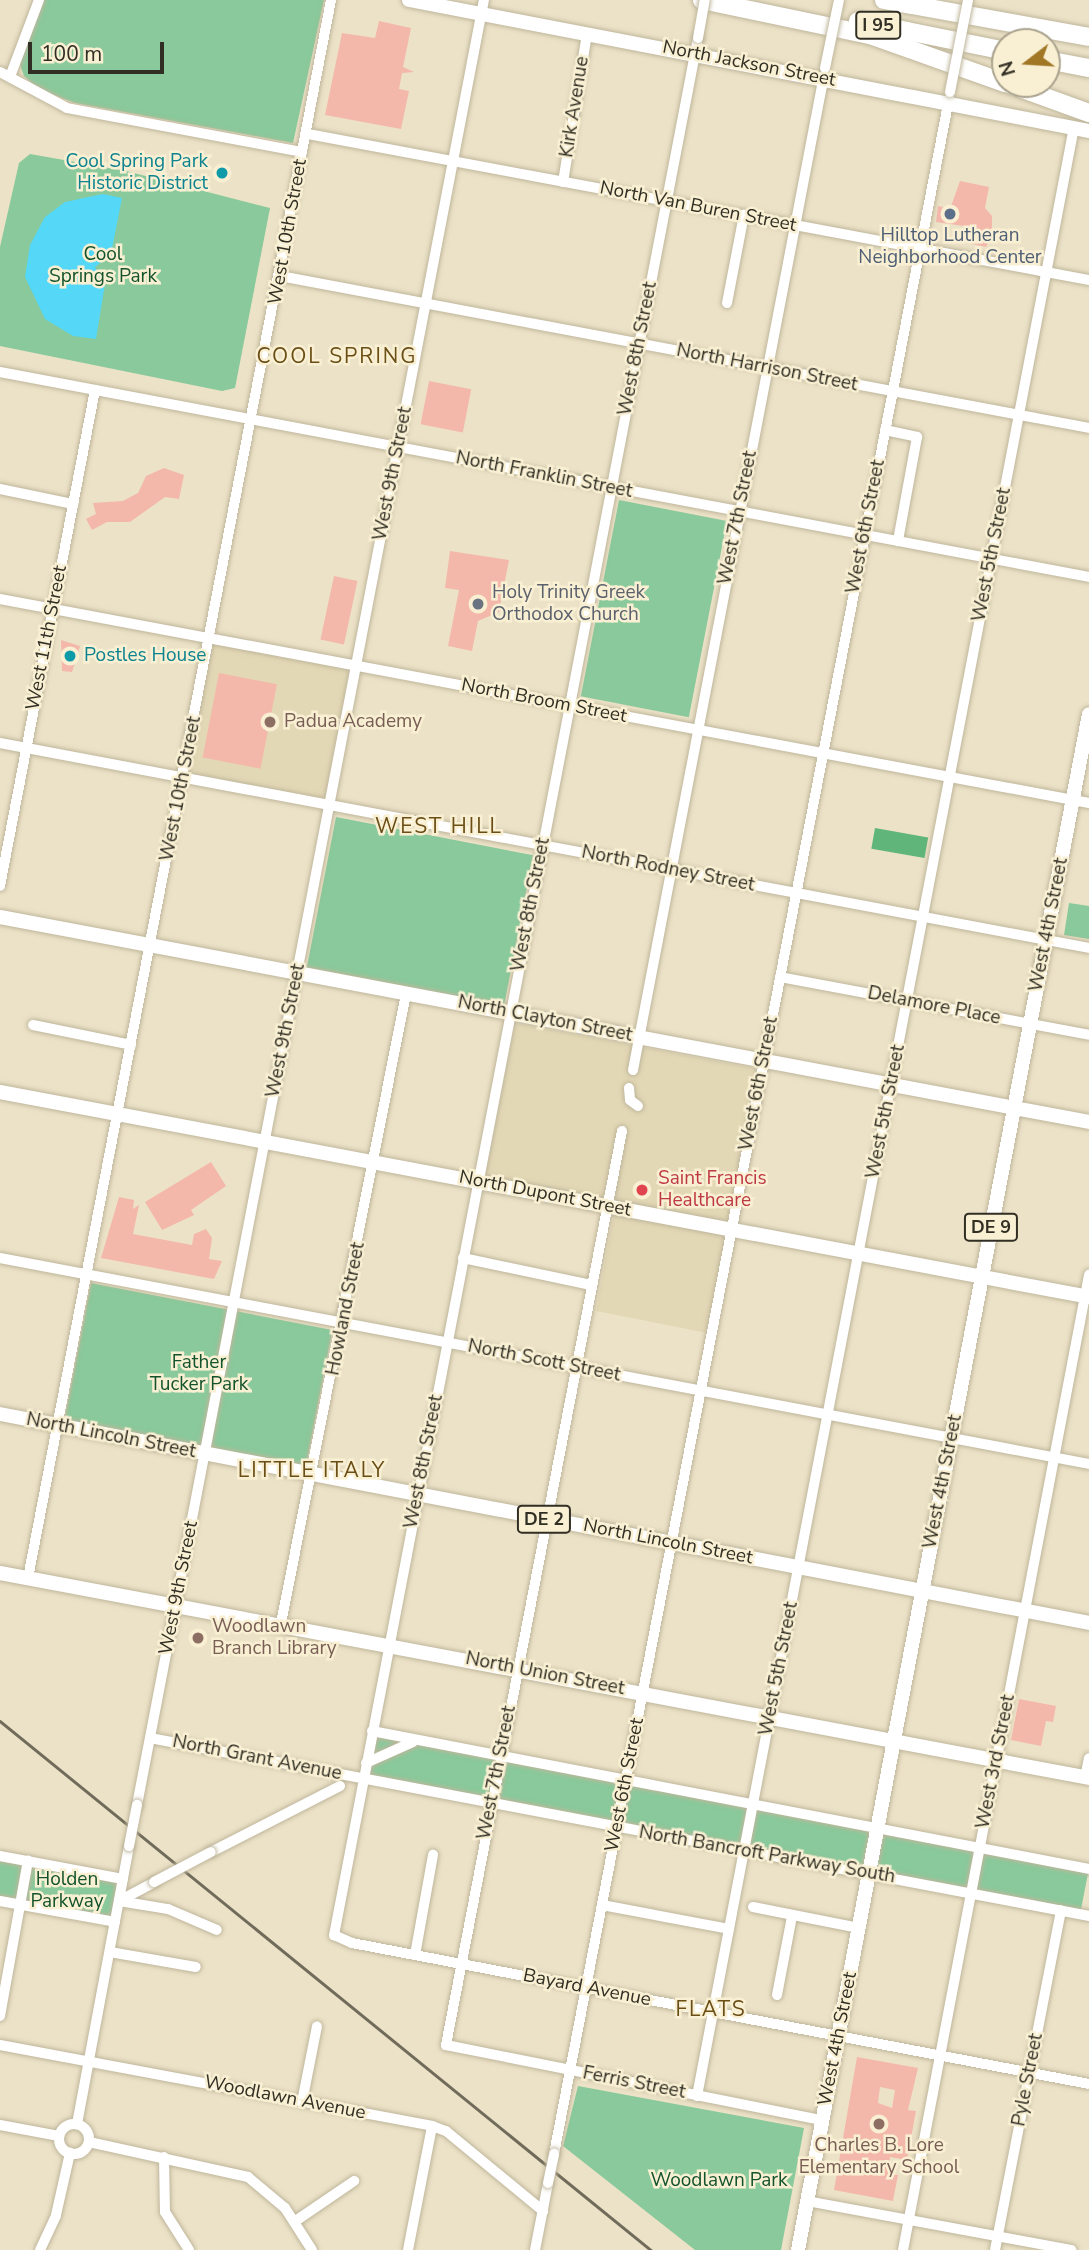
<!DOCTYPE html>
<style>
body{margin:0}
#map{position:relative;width:1089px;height:2250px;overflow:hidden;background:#ece2c7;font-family:"Nunito Sans",sans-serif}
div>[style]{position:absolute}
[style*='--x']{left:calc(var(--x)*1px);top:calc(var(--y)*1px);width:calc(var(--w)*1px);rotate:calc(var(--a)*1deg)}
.built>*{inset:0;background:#e3d8b5;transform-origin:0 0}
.green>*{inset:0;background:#89c99b;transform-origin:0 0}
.forest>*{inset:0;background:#5fb57a;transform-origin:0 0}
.water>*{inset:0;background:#55d7f7}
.building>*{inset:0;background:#f4b8ab;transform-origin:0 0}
.roads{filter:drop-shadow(0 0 2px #bfb69c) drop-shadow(0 0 2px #bfb69c)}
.street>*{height:10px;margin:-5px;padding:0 5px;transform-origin:5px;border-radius:5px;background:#fff}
.street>.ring{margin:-5px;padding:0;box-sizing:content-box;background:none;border:10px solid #fff;border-radius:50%}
.secondary>*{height:14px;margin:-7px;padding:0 7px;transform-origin:7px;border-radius:7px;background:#fff}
.primary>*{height:14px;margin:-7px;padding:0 7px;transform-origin:7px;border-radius:7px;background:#fff}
.highway>*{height:18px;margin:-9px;padding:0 9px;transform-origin:9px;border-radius:9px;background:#fff}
.rail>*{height:2.5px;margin:-1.25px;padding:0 1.25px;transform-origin:1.25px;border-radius:1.25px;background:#706b5a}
.bridges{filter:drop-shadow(0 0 2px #bfb69c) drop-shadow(0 0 2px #bfb69c)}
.street-bridge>*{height:10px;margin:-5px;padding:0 5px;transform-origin:5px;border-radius:5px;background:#fff}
.dots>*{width:19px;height:19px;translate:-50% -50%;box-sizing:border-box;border:4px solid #f9f0d4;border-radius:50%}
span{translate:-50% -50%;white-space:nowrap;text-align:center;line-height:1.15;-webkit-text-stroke:5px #f9f0d4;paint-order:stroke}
.shield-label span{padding:2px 5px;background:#f9f0d4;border:2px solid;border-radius:5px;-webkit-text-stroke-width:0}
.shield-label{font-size:18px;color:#312e23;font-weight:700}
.street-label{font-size:19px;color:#312e23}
.culture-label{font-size:19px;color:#0d838f}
.right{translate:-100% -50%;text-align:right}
.left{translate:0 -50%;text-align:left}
.service-label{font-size:19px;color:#4e5e75}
.park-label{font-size:19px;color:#13532c}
.worship-label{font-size:19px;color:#5b616d}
.education-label{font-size:19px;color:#785e54}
.health-label{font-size:19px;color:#be3a42}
.neighbourhood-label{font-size:21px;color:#6b4e16;letter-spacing:2px}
.north{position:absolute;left:991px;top:28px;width:70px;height:70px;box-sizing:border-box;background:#f9f0d4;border:2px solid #a9a28d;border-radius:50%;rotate:253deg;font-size:19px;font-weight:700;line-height:28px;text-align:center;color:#312e23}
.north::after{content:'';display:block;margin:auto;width:24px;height:32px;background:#a17726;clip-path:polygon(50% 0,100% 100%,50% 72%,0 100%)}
.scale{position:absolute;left:28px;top:42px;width:136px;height:32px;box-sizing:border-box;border:4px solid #312e23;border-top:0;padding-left:9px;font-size:21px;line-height:24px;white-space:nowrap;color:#312e23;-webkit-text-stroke:5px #f9f0d4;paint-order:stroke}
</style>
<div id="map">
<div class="built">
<i style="left:210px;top:638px;width:149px;height:143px;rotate:11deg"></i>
<i style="clip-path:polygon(515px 1023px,757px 1069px,707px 1333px,596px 1311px,616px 1203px,485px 1177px)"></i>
</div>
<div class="green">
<i style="clip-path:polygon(43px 0,324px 0,293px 143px,75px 103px,39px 89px,24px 76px,19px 62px)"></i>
<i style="clip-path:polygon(30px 154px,126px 171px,270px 208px,235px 388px,222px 391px,0 346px,0 247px,19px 163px)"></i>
<i style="left:619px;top:500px;width:110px;height:200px;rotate:11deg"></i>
<i style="left:336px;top:817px;width:201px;height:153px;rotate:11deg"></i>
<i style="clip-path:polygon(1069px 903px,1089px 906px,1089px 939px,1064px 935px)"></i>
<i style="left:91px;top:1283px;width:246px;height:139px;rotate:11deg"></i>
<i style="left:372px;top:1731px;width:730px;height:48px;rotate:11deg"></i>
<i style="left:0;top:1856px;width:125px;height:45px;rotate:11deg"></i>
<i style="clip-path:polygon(578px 2086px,804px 2128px,781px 2250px,695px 2250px,563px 2146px)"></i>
</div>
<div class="forest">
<i style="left:875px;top:828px;width:54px;height:21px;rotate:10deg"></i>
</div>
<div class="water">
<i style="clip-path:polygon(103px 194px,122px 198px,111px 254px,95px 267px,105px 284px,96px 339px,73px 336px,45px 319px,25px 277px,30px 245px,45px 217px,65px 202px)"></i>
</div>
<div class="building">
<i style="clip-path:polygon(379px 21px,411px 28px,403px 67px,414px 72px,402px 73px,399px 89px,409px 91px,401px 129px,325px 115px,342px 33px,375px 38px)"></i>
<i style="clip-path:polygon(960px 181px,989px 187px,985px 208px,992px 216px,992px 236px,986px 247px,968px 243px,971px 227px,936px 222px,938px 206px,950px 209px)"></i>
<i style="left:429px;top:381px;width:43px;height:44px;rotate:11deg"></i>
<i style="clip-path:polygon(164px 468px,184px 475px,179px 499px,165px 497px,130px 522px,107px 522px,92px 530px,86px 519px,96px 514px,93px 503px,123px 501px,138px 493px,146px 476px)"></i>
<i style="clip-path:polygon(450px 551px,509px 560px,499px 612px,478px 621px,472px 651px,448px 646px,459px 590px,445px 588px)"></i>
<i style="left:334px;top:576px;width:24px;height:65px;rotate:12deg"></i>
<i style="clip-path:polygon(61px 640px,80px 646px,72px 672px,62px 671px)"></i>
<i style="left:219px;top:673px;width:59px;height:86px;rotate:11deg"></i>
<i style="clip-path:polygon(211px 1162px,226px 1186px,191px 1210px,194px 1215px,162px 1230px,145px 1202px)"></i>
<i style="clip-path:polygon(119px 1197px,134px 1200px,133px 1209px,139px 1205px,133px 1234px,192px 1245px,194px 1234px,206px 1229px,212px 1238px,209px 1259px,222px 1261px,214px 1279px,101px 1258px)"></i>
<i style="clip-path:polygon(1019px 1699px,1056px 1706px,1053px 1722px,1046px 1721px,1041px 1746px,1011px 1740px)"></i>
<i style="clip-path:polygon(evenodd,857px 2057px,918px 2068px,908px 2110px,916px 2111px,907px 2160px,890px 2157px,889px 2174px,898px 2175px,893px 2201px,834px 2190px,857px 2057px,880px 2087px,895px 2090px,892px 2108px,878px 2103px,880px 2087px)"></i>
</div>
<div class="roads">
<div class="street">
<i style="--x:698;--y:38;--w:1932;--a:100.86"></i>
<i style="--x:334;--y:1935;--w:20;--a:24"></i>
<i style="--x:352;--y:1943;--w:750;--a:10.83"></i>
<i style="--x:0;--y:72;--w:76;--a:28.2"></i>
<i style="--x:67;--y:108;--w:239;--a:10.6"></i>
<i style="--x:11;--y:74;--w:79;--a:-69.3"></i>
<i style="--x:308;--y:134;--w:795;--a:10.59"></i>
<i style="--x:563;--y:182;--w:151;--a:-80.8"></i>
<i style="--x:280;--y:276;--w:823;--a:10.64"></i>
<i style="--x:727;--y:303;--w:90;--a:-79.1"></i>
<i style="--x:0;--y:372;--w:1108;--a:10.66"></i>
<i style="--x:885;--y:430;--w:33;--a:12"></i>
<i style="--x:917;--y:437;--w:106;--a:100.4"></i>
<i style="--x:0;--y:489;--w:75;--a:11.6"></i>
<i style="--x:0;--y:599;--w:1108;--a:10.61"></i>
<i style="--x:0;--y:743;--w:1108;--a:10.66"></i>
<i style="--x:0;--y:886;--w:505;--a:-79.16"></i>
<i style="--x:780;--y:977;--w:314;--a:10.6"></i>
<i style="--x:33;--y:1025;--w:100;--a:11.5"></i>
<i style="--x:633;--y:1070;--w:1013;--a:-79.13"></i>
<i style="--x:629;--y:1088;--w:12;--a:85"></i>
<i style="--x:630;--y:1100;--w:10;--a:37"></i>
<i style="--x:622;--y:1131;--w:931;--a:100.9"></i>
<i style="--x:446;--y:2045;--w:383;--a:11.3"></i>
<i style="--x:0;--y:1258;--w:1108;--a:10.71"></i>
<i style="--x:463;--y:1258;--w:131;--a:11.9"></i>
<i style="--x:28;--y:1578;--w:1607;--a:-79.13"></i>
<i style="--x:281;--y:1623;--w:641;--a:-78.76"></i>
<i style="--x:372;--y:1731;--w:730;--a:10.89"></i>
<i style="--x:150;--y:1738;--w:956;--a:10.73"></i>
<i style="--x:366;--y:1763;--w:51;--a:-24.1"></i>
<i style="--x:1085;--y:1778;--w:20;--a:-79"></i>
<i style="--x:137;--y:1805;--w:1838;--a:-79.12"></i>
<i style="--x:211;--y:1852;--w:145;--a:-27.1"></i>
<i style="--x:0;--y:1856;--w:125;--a:10.6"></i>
<i style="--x:0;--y:1901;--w:117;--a:10.3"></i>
<i style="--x:119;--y:1901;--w:50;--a:9.3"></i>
<i style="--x:168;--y:1909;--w:53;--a:23.2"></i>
<i style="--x:119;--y:1901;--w:40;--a:-28"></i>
<i style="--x:602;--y:1905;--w:129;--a:10.7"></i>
<i style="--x:753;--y:1907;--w:108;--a:11.2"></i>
<i style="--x:110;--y:1952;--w:87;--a:9.9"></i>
<i style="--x:415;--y:1955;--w:102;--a:-79.8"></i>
<i style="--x:777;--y:1995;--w:80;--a:-79.2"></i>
<i style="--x:0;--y:2016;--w:158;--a:-79.8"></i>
<i style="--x:0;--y:2045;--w:440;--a:10.6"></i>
<i style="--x:432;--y:2126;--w:15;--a:20"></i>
<i style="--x:446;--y:2131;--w:126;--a:39.5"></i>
<i style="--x:697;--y:2096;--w:2004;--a:-79.16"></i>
<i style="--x:302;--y:2102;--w:77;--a:-78.8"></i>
<i style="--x:77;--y:2124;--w:283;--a:-79.4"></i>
<i class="ring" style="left:59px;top:2124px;width:20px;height:20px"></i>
<i style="--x:0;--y:2125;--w:60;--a:10.6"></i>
<i style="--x:89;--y:2142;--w:163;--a:12.4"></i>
<i style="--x:248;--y:2177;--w:48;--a:40"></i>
<i style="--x:285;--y:2208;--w:50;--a:57.3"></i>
<i style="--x:554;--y:2154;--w:2093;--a:-79.12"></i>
<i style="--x:164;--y:2157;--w:55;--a:89"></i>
<i style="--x:165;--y:2212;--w:45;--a:57.7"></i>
<i style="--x:807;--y:2201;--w:269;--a:10.5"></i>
<i style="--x:294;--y:2222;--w:73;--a:-34.3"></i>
<i style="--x:40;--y:2250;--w:38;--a:-65"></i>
<i style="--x:56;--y:2215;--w:64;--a:-77.3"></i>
<i style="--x:408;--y:2250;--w:126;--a:-79"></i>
<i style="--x:535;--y:2250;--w:68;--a:-79"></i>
<i style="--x:903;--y:2250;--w:993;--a:-79.2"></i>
<i style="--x:995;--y:2250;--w:346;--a:-79"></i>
</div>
<div class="secondary">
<i style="--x:0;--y:917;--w:1108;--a:10.66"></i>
<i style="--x:0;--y:1092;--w:1108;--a:10.66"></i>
<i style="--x:798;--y:2250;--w:519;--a:-79.34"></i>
</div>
<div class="primary">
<i style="--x:409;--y:0;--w:693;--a:10.9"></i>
<i style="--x:0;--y:1414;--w:1109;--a:10.86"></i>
<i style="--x:0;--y:1573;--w:1108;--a:10.66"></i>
<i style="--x:894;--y:1740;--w:1044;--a:-79.24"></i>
</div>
<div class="highway">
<i style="--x:702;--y:0;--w:172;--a:11.8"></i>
<i style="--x:870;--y:35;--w:143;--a:19.6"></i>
<i style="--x:884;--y:0;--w:208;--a:10.2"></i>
<i style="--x:858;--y:21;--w:150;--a:11.5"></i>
<i style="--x:1047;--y:60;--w:43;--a:10.8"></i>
<i style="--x:1009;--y:84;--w:85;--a:19.9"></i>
</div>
</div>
<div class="rail">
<i style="--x:0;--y:1721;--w:839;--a:39.1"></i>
</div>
<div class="bridges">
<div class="street-bridge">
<i style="--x:698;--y:38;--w:39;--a:-80"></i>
<i style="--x:825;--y:68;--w:69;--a:-78.4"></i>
<i style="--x:950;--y:92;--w:94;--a:-78.9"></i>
<i style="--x:129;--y:1846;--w:42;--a:-79"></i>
<i style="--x:154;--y:1882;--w:64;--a:-27.8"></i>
<i style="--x:548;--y:2183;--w:30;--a:-78"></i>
</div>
</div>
<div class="dots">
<i style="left:222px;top:173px;background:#0f9aa8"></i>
<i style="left:950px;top:214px;background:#5c6f8a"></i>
<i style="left:478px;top:604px;background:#6b7280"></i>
<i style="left:70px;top:656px;background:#0f9aa8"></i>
<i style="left:270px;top:722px;background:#8d6e63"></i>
<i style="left:642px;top:1190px;background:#e0444e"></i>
<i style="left:198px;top:1638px;background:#8d6e63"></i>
<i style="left:879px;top:2124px;background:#8d6e63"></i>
</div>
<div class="shield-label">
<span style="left:878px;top:25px">I 95</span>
<span style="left:991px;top:1227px">DE 9</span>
<span style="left:544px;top:1519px">DE 2</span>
</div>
<div class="street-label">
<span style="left:749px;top:64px;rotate:11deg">North Jackson Street</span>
<span style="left:575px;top:107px;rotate:-81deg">Kirk Avenue</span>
<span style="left:698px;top:207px;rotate:11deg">North Van Buren Street</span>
<span style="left:288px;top:232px;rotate:-80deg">West 10th Street</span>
<span style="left:638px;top:349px;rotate:-79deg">West 8th Street</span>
<span style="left:767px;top:368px;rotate:11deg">North Harrison Street</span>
<span style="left:393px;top:474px;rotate:-79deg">West 9th Street</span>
<span style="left:544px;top:475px;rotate:11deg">North Franklin Street</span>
<span style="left:738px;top:518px;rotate:-79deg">West 7th Street</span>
<span style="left:866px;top:527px;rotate:-79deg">West 6th Street</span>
<span style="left:992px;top:555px;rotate:-79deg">West 5th Street</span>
<span style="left:47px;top:638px;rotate:-79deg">West 11th Street</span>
<span style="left:544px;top:701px;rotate:11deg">North Broom Street</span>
<span style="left:181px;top:789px;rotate:-79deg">West 10th Street</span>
<span style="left:668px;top:869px;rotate:11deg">North Rodney Street</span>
<span style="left:531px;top:905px;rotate:-79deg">West 8th Street</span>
<span style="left:1049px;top:925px;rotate:-79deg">West 4th Street</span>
<span style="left:934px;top:1006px;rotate:11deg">Delamore Place</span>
<span style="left:545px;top:1019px;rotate:11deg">North Clayton Street</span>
<span style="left:286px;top:1031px;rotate:-79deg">West 9th Street</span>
<span style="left:759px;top:1084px;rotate:-79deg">West 6th Street</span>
<span style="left:886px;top:1112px;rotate:-79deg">West 5th Street</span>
<span style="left:545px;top:1194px;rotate:11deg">North Dupont Street</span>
<span style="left:346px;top:1309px;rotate:-79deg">Howland Street</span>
<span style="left:544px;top:1361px;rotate:11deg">North Scott Street</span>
<span style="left:111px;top:1436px;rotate:11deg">North Lincoln Street</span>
<span style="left:424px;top:1462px;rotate:-79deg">West 8th Street</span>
<span style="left:943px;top:1482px;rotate:-79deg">West 4th Street</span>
<span style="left:668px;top:1542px;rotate:11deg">North Lincoln Street</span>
<span style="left:179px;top:1588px;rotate:-79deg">West 9th Street</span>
<span style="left:779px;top:1669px;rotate:-79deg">West 5th Street</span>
<span style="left:545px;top:1674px;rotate:11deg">North Union Street</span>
<span style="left:257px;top:1758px;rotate:11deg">North Grant Avenue</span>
<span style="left:996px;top:1762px;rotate:-79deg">West 3rd Street</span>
<span style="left:497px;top:1773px;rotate:-79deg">West 7th Street</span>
<span style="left:625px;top:1785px;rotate:-79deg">West 6th Street</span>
<span style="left:767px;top:1855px;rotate:10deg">North Bancroft Parkway South</span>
<span style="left:587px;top:1988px;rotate:11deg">Bayard Avenue</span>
<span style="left:838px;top:2039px;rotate:-79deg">West 4th Street</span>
<span style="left:1028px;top:2080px;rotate:-79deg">Pyle Street</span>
<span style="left:634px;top:2083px;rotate:11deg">Ferris Street</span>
<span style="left:285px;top:2098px;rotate:11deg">Woodlawn Avenue</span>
</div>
<div class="culture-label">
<span class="right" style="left:208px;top:173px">Cool Spring Park<br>Historic District</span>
<span class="left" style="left:84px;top:656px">Postles House</span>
</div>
<div class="service-label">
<span style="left:950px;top:247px">Hilltop Lutheran<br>Neighborhood Center</span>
</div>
<div class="park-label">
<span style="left:103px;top:266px">Cool<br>Springs Park</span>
<span style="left:199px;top:1374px">Father<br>Tucker Park</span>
<span style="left:67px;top:1891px">Holden<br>Parkway</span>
<span style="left:719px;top:2181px">Woodlawn Park</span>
</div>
<div class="worship-label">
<span class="left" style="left:492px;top:604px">Holy Trinity Greek<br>Orthodox Church</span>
</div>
<div class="education-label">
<span class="left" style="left:284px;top:722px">Padua Academy</span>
<span class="left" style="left:212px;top:1638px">Woodlawn<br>Branch Library</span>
<span style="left:879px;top:2157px">Charles B. Lore<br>Elementary School</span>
</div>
<div class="health-label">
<span class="left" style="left:658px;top:1190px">Saint Francis<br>Healthcare</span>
</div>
<div class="neighbourhood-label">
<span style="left:337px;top:356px">COOL SPRING</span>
<span style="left:439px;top:826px">WEST HILL</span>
<span style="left:312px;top:1470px">LITTLE ITALY</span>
<span style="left:711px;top:2009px">FLATS</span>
</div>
<div class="north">N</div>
<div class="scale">100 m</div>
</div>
